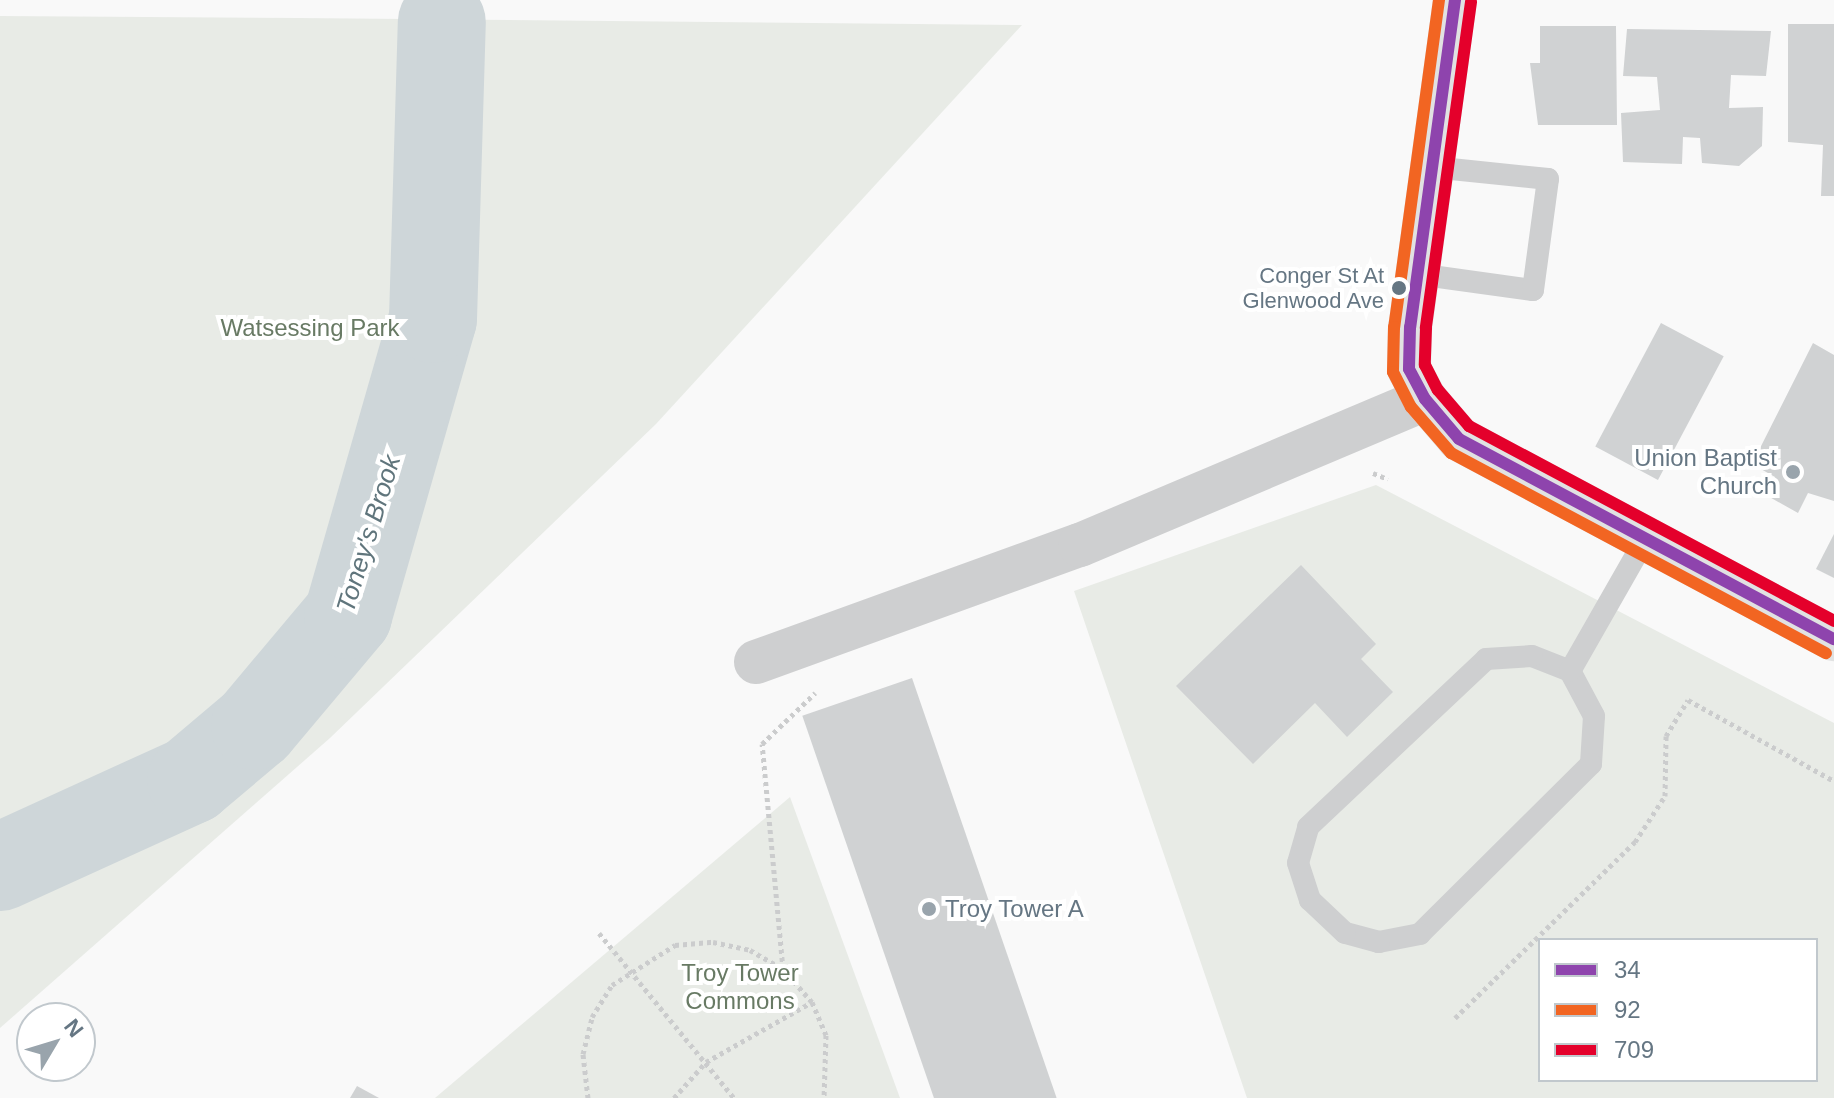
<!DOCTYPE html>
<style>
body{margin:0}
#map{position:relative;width:1834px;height:1098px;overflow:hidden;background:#f9f9f9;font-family:Helvetica,sans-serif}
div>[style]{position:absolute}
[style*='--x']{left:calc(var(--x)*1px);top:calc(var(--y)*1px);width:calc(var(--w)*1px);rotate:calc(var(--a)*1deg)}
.green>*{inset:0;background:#e8ebe6}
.river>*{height:88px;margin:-44px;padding:0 44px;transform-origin:44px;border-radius:44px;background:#ced6d9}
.building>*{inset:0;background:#d0d2d3;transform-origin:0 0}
.path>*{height:5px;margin-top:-2.5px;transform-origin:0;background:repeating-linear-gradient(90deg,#cbcccd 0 4px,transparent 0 8px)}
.lane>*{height:22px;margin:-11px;padding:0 11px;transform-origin:11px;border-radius:11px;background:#cecfd0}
.street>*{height:44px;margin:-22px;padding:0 22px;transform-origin:22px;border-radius:22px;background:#cecfd0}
.secondary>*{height:44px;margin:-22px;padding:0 22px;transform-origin:22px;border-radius:22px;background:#e1e2e2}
.bus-1>*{height:12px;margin:-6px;padding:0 6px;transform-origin:6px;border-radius:6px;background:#8e44ad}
.bus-2>*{height:12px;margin:-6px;padding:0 6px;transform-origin:6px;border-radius:6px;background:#f26522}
.bus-3>*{height:12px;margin:-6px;padding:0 6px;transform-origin:6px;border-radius:6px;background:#e4002b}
.dots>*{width:22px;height:22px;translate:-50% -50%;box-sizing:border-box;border:4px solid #fff;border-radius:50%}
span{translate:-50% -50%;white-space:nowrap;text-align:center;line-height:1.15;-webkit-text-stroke:8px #fff;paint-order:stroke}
.bus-label{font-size:22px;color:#657683}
.right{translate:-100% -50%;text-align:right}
.park-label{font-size:24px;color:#687a64}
.poi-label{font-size:24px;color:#657683}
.left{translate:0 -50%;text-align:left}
.water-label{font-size:26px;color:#60757c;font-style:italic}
.legend{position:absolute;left:1538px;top:938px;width:280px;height:144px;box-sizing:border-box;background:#fff;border:2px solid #c1c8cd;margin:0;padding:10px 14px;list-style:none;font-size:24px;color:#657683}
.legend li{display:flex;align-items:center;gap:16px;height:40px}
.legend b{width:40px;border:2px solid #c1c8cd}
.north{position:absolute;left:16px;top:1002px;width:80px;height:80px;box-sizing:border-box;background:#fff;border:2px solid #c1c8cd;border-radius:50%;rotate:52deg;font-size:22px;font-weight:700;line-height:32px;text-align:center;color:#657683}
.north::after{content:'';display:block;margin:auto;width:28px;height:36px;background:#99a4ac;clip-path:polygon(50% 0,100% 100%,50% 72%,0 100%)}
</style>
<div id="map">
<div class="green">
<i style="clip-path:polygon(0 16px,299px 18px,1022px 25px,656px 424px,330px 738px,0 1028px)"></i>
<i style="clip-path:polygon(evenodd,1376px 485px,1834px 723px,1834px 1098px,1247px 1098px,1074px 591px,1376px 485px,1540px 940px,1816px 940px,1816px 1080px,1540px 1080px,1540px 940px)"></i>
<i style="clip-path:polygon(790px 797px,900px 1098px,435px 1098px)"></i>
</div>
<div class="river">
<i style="--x:0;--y:867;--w:210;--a:-24.5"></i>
<i style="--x:191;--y:780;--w:84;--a:-40.2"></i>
<i style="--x:255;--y:726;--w:145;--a:-50"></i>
<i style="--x:348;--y:615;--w:308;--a:-74"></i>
<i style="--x:433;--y:319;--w:297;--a:-88.3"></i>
</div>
<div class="building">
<i style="clip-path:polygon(1788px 24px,1834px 24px,1834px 196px,1821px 196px,1823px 145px,1788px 142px)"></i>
<i style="clip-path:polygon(1540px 26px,1616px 26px,1617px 125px,1538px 125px,1530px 63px,1540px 63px)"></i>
<i style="clip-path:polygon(1627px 29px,1771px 31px,1766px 76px,1731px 75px,1729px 108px,1763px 107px,1762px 146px,1739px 166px,1702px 163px,1700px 138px,1683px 137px,1682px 164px,1623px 162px,1621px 113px,1660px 110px,1657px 77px,1623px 76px)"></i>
<i style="left:1661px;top:323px;width:71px;height:140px;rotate:28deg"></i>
<i style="clip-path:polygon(1813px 343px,1834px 355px,1834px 501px,1808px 493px,1798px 513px,1766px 495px,1775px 477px,1752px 464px)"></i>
<i style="clip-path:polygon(1834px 534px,1834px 578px,1816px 569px)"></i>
<i style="clip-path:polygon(1301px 565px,1376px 644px,1361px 659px,1393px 692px,1347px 737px,1315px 703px,1253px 764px,1176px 686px)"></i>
<i style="left:912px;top:678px;width:444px;height:116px;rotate:71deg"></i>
<i style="clip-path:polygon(357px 1086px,379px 1098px,350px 1098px)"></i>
</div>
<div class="path">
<i style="--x:1373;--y:473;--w:16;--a:22"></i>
<i style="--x:599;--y:933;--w:213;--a:50.7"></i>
<i style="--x:783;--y:969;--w:226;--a:-95.3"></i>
<i style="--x:762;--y:744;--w:74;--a:-43.9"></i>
<i style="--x:1455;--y:1018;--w:252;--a:-44.4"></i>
<i style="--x:1635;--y:842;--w:55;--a:-56.9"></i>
<i style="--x:1665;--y:796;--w:60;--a:-89"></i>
<i style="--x:1666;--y:736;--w:42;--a:-58.6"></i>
<i style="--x:1688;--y:700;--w:167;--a:29"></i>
<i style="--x:588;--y:1098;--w:44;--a:-96.5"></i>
<i style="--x:583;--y:1054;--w:38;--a:-76"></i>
<i style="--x:592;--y:1017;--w:38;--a:-58"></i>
<i style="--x:612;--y:985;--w:75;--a:-32.4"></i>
<i style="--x:675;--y:945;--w:38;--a:-5"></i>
<i style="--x:713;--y:942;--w:38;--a:12"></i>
<i style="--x:750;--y:950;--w:38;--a:30"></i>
<i style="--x:783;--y:969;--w:44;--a:48.7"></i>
<i style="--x:812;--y:1002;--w:36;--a:67"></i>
<i style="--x:826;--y:1035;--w:63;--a:91.8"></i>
<i style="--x:674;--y:1098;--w:48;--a:-48.4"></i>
<i style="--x:706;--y:1062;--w:122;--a:-29.5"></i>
</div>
<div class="lane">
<i style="--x:1417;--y:274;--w:117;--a:7.9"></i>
<i style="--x:1533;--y:290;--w:112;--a:-82.3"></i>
<i style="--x:1548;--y:179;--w:117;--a:-174.1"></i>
<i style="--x:1532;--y:656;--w:41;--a:21.5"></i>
<i style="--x:1570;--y:671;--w:51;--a:61.9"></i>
<i style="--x:1594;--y:716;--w:48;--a:93.6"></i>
<i style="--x:1591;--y:764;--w:241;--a:135.2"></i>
<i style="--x:1420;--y:934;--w:42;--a:169"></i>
<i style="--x:1379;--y:942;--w:35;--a:-165"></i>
<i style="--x:1345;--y:933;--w:48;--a:-136.7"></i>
<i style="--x:1310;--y:900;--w:39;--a:-108"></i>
<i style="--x:1298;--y:863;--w:37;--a:-74"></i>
<i style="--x:1308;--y:827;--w:245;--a:-43.3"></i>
<i style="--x:1486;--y:659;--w:46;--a:-3.7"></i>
<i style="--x:1570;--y:671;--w:153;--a:-60.3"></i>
</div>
<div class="street">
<i style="--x:756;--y:662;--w:344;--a:-19.9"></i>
<i style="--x:1080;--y:545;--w:375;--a:-22.9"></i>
</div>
<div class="secondary">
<i style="--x:1455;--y:0;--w:330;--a:97.8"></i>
<i style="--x:1410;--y:327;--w:42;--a:91.4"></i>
<i style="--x:1409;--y:369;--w:34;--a:62"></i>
<i style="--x:1425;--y:399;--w:52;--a:49.6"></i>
<i style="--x:1459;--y:439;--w:425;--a:28.1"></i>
</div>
<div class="bus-1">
<i style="--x:1455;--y:0;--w:330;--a:97.8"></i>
<i style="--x:1410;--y:327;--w:42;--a:91.4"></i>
<i style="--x:1409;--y:369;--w:34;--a:62"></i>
<i style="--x:1425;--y:399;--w:52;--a:49.6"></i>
<i style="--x:1459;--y:439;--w:425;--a:28.1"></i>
</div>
<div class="bus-2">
<i style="--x:1439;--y:0;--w:330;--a:97.8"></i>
<i style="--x:1394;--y:327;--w:45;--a:91.3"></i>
<i style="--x:1393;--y:372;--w:39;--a:63"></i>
<i style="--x:1411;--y:407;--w:61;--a:49"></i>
<i style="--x:1451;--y:453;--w:425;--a:28.1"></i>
</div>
<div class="bus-3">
<i style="--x:1471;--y:2;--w:329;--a:97.9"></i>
<i style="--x:1426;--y:328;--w:37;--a:92"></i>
<i style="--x:1425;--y:365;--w:28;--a:63"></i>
<i style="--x:1438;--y:390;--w:48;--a:49.3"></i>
<i style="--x:1469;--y:426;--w:414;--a:28.1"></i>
</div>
<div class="dots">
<i style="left:1399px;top:288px;background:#657683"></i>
<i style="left:1793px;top:472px;background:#99a4ac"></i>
<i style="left:929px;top:909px;background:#99a4ac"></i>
</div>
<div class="bus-label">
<span class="right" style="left:1384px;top:288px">Conger St At<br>Glenwood Ave</span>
</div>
<div class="park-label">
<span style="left:310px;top:328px">Watsessing Park</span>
<span style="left:740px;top:987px">Troy Tower<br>Commons</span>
</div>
<div class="poi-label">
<span class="right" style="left:1777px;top:472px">Union Baptist<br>Church</span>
<span class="left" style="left:945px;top:909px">Troy Tower A</span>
</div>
<div class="water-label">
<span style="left:369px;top:534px;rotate:-73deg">Toney's Brook</span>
</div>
<ul class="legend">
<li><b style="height:10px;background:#8e44ad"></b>34</li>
<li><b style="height:10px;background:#f26522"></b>92</li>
<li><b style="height:10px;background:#e4002b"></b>709</li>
</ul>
<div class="north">N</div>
</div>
